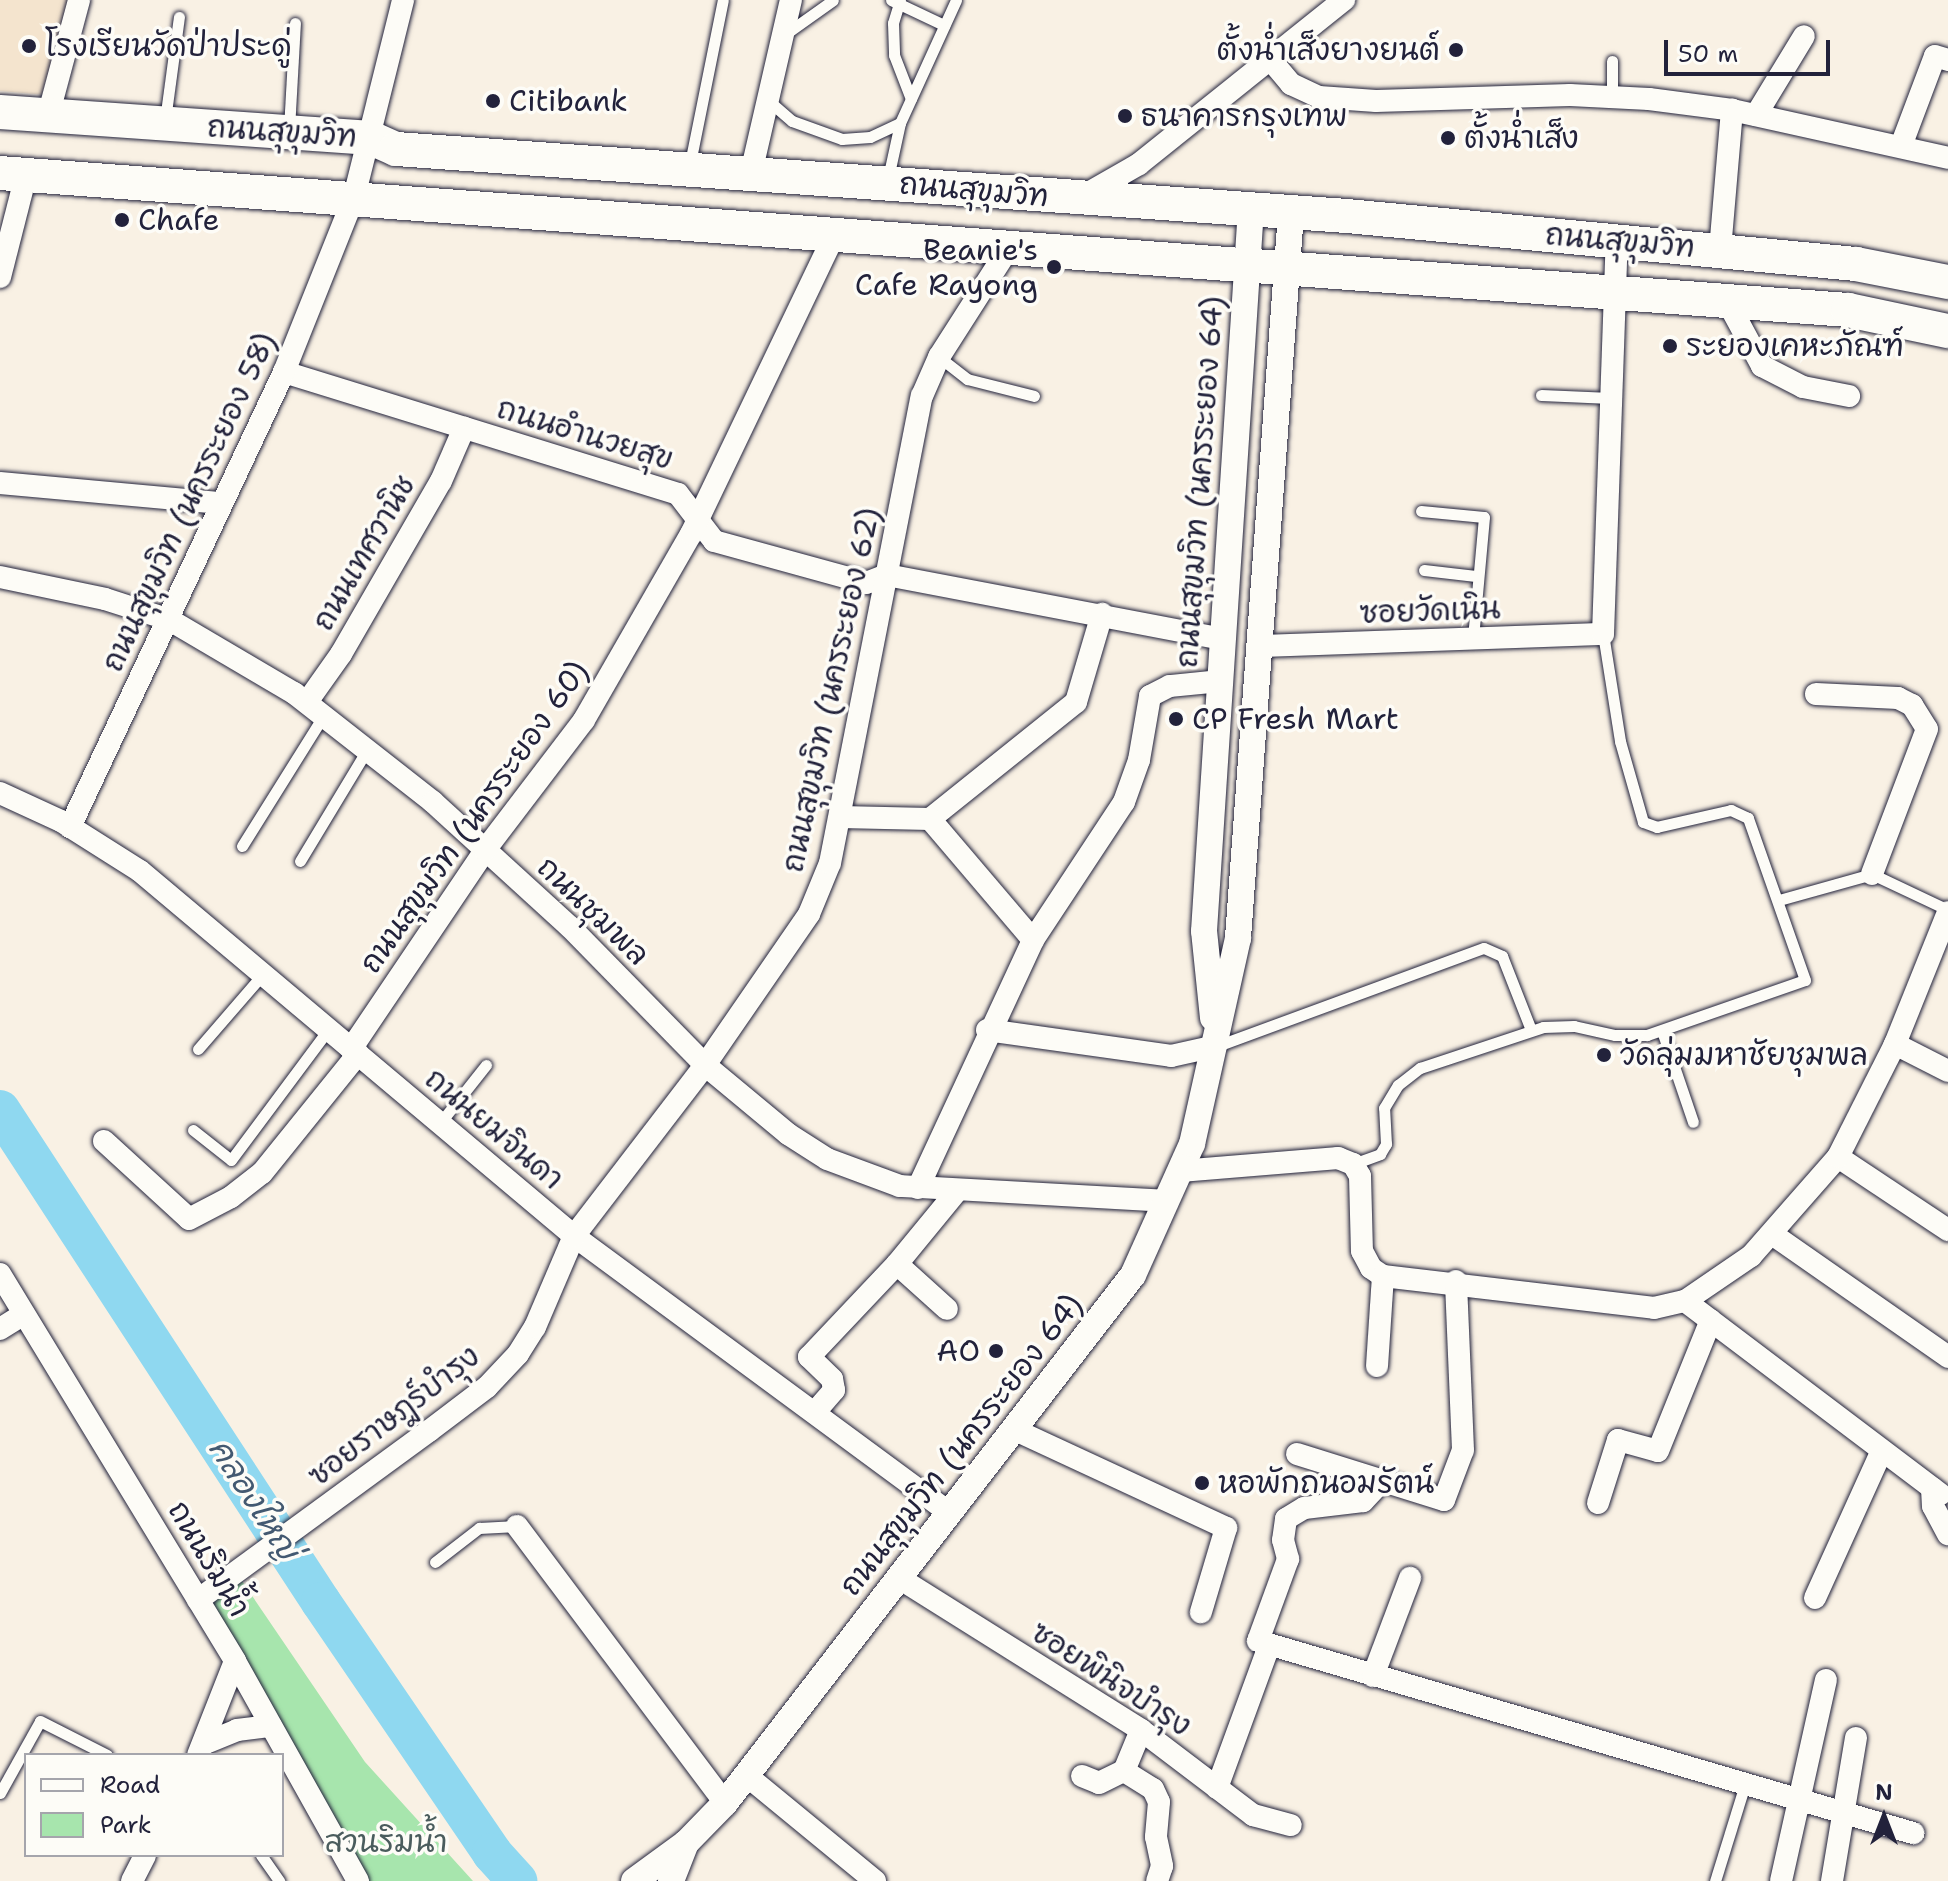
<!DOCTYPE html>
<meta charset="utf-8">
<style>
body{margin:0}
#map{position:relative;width:1948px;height:1881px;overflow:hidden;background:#f9f1e4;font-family:"Shantell Sans","Playpen Sans Thai",sans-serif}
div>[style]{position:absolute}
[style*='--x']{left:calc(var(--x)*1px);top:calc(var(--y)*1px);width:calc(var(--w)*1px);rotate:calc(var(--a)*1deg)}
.built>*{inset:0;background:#f4e4ce}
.green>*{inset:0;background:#a7e5ad}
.river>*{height:40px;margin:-20px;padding:0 20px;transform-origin:20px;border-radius:20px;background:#8fd8f0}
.roads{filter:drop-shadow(0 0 2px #22223b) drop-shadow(0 0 2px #22223b)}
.service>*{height:11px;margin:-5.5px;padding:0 5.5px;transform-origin:5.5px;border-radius:5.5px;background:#fdfcf7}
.minor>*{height:22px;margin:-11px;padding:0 11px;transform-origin:11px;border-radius:11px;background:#fdfcf7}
.tertiary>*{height:26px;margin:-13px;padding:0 13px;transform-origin:13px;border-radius:13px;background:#fdfcf7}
.primary>*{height:34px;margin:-17px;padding:0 17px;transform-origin:17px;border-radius:17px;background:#fdfcf7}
.dots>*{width:22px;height:22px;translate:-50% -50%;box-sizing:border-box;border:4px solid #fdfcf7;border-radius:50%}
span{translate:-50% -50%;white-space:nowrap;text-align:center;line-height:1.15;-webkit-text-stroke:7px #fdfcf7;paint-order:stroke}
.poi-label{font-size:30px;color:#22223b}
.left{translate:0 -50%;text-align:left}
.right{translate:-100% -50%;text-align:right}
.street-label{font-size:30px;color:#22223b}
.park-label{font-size:30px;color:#4a5c5d}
.water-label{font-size:32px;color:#435971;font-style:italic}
.legend{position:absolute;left:24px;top:1753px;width:260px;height:104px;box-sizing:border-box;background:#fdfcf7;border:2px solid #a5a5ac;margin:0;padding:10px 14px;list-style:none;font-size:24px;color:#22223b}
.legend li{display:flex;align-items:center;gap:16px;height:40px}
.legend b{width:40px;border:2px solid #a5a5ac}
.north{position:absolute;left:1844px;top:1777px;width:80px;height:80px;-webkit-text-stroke:6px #fdfcf7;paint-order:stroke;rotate:0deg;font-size:22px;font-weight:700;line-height:32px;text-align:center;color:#22223b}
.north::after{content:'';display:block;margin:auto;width:28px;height:36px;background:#22223b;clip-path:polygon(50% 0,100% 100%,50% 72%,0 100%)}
.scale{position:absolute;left:1664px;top:40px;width:166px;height:36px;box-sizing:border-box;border:4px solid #22223b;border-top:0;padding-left:10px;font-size:24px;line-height:28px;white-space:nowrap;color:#22223b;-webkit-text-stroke:6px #fdfcf7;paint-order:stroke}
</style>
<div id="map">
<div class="built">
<i style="clip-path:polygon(0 0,68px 0,46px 95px,0 91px)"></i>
</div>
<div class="green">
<i style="clip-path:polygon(242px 1581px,365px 1762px,473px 1881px,365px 1881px,208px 1602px)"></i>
</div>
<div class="river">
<i style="--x:0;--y:1110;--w:587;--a:56.88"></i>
<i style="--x:321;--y:1602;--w:304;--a:55.7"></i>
<i style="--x:492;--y:1853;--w:38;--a:48"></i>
</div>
<div class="roads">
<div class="service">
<i style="--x:891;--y:0;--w:59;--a:25.3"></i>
<i style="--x:900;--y:0;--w:24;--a:107"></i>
<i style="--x:893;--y:23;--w:32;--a:88"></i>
<i style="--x:894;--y:55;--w:47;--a:68.9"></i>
<i style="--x:784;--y:35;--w:60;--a:-35.5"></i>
<i style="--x:1612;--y:97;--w:36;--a:-90"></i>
<i style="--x:770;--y:102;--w:29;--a:41"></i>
<i style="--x:792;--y:121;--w:53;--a:19.8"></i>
<i style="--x:842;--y:139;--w:28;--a:-4"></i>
<i style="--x:870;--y:137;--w:33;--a:-25"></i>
<i style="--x:165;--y:120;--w:104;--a:-82.3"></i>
<i style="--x:289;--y:129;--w:106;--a:-86.8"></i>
<i style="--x:689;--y:168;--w:171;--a:-78.6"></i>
<i style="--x:888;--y:178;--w:56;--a:-77.7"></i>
<i style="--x:900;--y:123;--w:135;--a:-65.5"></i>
<i style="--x:939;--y:357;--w:36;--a:38"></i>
<i style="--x:967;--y:379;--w:69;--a:14.2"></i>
<i style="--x:1541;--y:395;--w:70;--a:2.5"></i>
<i style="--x:1421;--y:511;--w:63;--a:5.4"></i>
<i style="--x:1484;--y:517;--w:122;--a:95.2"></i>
<i style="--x:1424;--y:570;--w:52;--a:6.6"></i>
<i style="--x:242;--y:846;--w:155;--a:-58"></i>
<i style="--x:300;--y:861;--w:130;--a:-58.9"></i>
<i style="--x:1779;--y:900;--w:97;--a:-15.6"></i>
<i style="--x:1872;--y:874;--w:84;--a:25.3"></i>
<i style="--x:1662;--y:1031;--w:96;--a:71.2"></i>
<i style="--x:1217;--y:1046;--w:284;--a:-20.2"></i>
<i style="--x:1484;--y:948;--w:20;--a:24"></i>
<i style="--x:1502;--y:956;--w:79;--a:68.6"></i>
<i style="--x:198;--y:1049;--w:99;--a:-49.1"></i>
<i style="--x:440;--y:1123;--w:74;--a:-51.6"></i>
<i style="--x:193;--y:1130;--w:48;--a:38.3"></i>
<i style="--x:231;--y:1160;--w:162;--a:-53.3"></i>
<i style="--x:1353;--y:1164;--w:29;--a:-20"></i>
<i style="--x:1380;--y:1154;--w:12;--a:-59"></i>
<i style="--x:1386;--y:1144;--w:36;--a:-93"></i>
<i style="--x:1384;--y:1108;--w:27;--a:-59"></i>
<i style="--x:1398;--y:1085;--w:28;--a:-38"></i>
<i style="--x:1420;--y:1068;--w:130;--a:-18.4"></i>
<i style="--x:1543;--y:1027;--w:31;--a:-2"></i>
<i style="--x:1574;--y:1026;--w:42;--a:12.4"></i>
<i style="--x:1615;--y:1035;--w:32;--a:0"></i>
<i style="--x:1647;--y:1035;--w:167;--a:-19.2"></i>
<i style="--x:1805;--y:980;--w:172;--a:-109.4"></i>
<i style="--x:1748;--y:818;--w:19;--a:-155"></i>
<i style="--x:1731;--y:810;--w:76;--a:167.1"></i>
<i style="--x:1657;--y:827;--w:15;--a:-160"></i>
<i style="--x:1643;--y:822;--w:84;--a:-105.9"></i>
<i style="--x:1620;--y:741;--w:108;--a:-99"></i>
<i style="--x:435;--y:1562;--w:56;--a:-37.7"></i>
<i style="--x:479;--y:1528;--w:38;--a:-3"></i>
<i style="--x:0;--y:1793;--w:82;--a:-60.9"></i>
<i style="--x:40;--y:1721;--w:75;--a:26.9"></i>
<i style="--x:261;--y:1855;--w:32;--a:55"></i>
<i style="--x:1715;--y:1881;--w:102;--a:-72.8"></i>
</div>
<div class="minor">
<i style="--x:1270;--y:59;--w:33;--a:50"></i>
<i style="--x:1291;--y:84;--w:31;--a:25"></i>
<i style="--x:1319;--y:97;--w:57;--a:4"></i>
<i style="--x:1376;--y:101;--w:194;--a:-1.8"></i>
<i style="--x:1570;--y:95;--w:79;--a:2.9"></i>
<i style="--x:1649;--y:99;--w:84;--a:7.5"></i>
<i style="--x:1732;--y:110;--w:221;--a:12.5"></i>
<i style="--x:1756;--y:115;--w:92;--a:-58.7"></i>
<i style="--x:48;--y:116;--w:120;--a:-75"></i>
<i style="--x:1901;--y:146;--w:96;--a:-69.3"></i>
<i style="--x:1935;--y:56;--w:14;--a:17"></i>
<i style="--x:751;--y:173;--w:178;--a:-77"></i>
<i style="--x:1083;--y:196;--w:64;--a:-29.7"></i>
<i style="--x:1139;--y:164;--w:263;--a:-38.7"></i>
<i style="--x:1720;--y:250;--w:141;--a:-85.1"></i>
<i style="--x:0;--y:277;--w:105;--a:-75.7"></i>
<i style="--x:1727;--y:301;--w:74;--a:61.7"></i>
<i style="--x:1762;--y:366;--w:46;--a:27.1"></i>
<i style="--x:1803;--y:387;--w:47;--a:11.1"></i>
<i style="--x:284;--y:372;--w:412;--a:17.2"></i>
<i style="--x:678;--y:494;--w:59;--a:52.5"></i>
<i style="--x:714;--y:541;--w:158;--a:15.4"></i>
<i style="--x:866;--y:583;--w:22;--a:-21"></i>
<i style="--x:887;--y:575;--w:342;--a:10.8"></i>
<i style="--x:0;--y:483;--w:222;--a:5.2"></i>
<i style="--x:0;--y:577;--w:107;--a:11.8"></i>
<i style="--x:105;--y:599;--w:68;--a:17.9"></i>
<i style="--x:170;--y:620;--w:144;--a:30.5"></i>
<i style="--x:294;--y:693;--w:177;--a:38.1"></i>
<i style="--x:433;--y:802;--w:185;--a:42.4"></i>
<i style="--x:570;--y:927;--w:193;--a:45.6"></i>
<i style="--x:705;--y:1065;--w:108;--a:39.7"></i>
<i style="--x:788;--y:1134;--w:46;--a:32.7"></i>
<i style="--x:827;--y:1159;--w:78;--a:20.3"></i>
<i style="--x:900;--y:1186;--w:267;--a:3.2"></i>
<i style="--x:1259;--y:646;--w:344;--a:-2"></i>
<i style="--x:1603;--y:634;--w:393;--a:-88"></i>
<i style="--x:1816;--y:694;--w:82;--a:2.8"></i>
<i style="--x:1898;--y:698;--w:16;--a:27"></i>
<i style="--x:1912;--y:705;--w:28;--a:58"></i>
<i style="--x:1927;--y:729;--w:155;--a:110.8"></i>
<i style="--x:307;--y:702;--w:59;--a:-54.7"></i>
<i style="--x:341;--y:654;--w:200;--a:-60"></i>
<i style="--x:441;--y:481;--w:58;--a:-66.5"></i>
<i style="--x:0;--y:793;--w:67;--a:24.7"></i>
<i style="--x:61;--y:821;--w:93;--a:32.3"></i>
<i style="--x:140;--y:871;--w:567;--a:40.06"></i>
<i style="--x:574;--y:1236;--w:467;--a:36.4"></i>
<i style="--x:840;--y:817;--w:90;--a:1.3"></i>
<i style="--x:930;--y:819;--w:187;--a:-38.7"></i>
<i style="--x:1076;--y:702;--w:92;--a:-73.5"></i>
<i style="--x:930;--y:819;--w:159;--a:49.6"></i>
<i style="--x:70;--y:827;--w:503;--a:-64.81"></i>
<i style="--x:284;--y:372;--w:188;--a:-68.2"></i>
<i style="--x:354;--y:197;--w:203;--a:-76"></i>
<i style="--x:987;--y:1030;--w:186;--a:8"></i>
<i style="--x:1171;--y:1056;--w:46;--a:-12.5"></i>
<i style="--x:1895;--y:1044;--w:59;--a:27"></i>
<i style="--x:351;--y:1049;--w:240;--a:-56"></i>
<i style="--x:485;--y:850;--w:163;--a:-52.7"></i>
<i style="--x:584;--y:720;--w:215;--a:-60.1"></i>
<i style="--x:691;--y:534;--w:335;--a:-64.4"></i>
<i style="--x:104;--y:1141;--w:115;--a:42.5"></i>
<i style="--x:189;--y:1219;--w:47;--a:-27.6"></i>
<i style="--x:231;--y:1197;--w:39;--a:-38"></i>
<i style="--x:262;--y:1173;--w:153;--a:-51.1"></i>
<i style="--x:1838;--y:1157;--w:132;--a:33.6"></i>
<i style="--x:1180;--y:1171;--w:159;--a:-4.7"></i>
<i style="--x:1338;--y:1158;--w:16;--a:22"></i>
<i style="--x:1353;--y:1164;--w:14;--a:60"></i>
<i style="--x:1360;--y:1176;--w:75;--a:88.5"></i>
<i style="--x:1362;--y:1251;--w:19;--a:62"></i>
<i style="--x:1371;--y:1268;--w:14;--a:34"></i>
<i style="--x:1383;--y:1276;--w:273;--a:6.7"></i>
<i style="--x:1654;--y:1308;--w:32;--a:-13"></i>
<i style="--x:1685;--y:1301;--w:80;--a:-34.3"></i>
<i style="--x:1751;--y:1256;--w:132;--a:-48.7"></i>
<i style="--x:1838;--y:1157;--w:127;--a:-63.2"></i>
<i style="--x:1895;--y:1044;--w:142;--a:-68.1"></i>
<i style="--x:918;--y:1188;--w:273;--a:-65.1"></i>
<i style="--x:1033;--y:940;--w:165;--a:-56.6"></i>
<i style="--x:1124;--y:802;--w:45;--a:-70.3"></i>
<i style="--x:1139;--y:760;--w:65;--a:-80.2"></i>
<i style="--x:1150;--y:696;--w:22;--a:-27"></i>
<i style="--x:1170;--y:686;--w:50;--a:-5.7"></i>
<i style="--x:1772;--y:1234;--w:215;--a:34.9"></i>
<i style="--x:897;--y:1264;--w:67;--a:42"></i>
<i style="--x:0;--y:1274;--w:453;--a:58.7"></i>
<i style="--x:235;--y:1661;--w:252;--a:60.8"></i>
<i style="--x:1685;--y:1301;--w:320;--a:37.1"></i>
<i style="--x:0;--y:1329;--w:28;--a:-32"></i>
<i style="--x:1377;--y:1366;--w:90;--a:-86.2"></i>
<i style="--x:815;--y:1412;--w:29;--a:-49"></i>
<i style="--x:834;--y:1390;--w:11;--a:-100"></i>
<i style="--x:832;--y:1379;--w:32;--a:-136"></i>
<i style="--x:809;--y:1357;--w:128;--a:-46.6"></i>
<i style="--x:897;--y:1264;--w:94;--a:-50.6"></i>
<i style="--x:1013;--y:1429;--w:235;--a:24.9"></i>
<i style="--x:1226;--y:1528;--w:88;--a:106.6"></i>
<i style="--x:1297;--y:1454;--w:154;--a:17.4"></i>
<i style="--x:1444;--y:1500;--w:53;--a:-69.2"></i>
<i style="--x:1463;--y:1450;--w:169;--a:-92.4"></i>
<i style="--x:1380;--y:1483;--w:25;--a:133"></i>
<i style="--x:1363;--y:1501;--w:59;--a:173.2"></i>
<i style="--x:1304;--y:1508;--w:21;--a:149"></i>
<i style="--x:1286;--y:1519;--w:21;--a:98"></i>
<i style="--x:1283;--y:1540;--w:20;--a:75"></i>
<i style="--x:1288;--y:1559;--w:87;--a:110.1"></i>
<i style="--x:1258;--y:1641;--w:683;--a:16.34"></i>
<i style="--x:1932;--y:1488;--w:18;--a:87"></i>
<i style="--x:1933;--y:1506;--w:32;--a:62"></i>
<i style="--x:1598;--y:1503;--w:66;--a:-72.4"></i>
<i style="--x:1618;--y:1440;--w:41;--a:15.4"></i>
<i style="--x:1658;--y:1451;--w:141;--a:-68"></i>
<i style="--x:517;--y:1526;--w:346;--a:53.1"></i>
<i style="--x:899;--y:1578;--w:286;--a:32.1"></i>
<i style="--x:1141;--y:1730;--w:141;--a:37.2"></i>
<i style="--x:1253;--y:1815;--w:39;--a:15"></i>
<i style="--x:1815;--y:1598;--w:162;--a:-65.6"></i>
<i style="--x:198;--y:1600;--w:286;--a:-36.2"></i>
<i style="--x:429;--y:1431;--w:73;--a:-37.2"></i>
<i style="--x:487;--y:1387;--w:45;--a:-46.8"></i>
<i style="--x:518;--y:1354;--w:32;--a:-58"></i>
<i style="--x:535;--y:1327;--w:99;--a:-66.8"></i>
<i style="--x:574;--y:1236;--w:215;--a:-52.5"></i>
<i style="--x:705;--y:1065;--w:183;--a:-55.4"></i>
<i style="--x:809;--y:914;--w:55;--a:-67.6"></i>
<i style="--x:830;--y:863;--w:476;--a:-78.9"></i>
<i style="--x:922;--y:396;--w:43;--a:-66.4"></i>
<i style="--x:939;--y:357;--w:128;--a:-57.4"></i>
<i style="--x:1373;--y:1676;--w:105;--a:-69.3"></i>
<i style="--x:1141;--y:1730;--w:44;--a:112.5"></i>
<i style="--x:1124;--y:1771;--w:34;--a:32"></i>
<i style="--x:1153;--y:1789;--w:14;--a:65"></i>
<i style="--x:1159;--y:1802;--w:35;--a:95"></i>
<i style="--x:1156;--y:1837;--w:30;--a:78"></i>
<i style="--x:1162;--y:1866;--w:16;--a:108"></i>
<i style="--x:203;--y:1744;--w:37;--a:-22"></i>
<i style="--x:237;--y:1730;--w:34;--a:-7"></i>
<i style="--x:198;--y:1755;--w:101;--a:-68.5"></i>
<i style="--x:746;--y:1775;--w:167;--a:39.4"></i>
<i style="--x:1082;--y:1776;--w:18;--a:22"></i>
<i style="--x:1099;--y:1783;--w:28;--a:-26"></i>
<i style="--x:1217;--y:1788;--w:151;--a:-69.9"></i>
<i style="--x:132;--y:1881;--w:29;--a:-63"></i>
<i style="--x:1781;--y:1881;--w:206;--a:-77.4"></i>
<i style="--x:1832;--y:1881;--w:145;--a:-80.5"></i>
</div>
<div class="tertiary">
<i style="--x:1213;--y:1018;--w:87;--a:-95.9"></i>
<i style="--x:1204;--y:931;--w:724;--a:-86.28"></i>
<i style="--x:634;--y:1881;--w:64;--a:-36.2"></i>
<i style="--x:686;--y:1843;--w:56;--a:-45.7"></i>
<i style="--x:725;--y:1803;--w:667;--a:-52.31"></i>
<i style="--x:1133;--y:1275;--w:144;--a:-65.8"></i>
<i style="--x:1192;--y:1144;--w:211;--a:-77.4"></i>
<i style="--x:1238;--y:938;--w:728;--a:-85.82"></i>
<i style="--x:671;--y:1881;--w:41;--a:-68.5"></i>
</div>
<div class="primary">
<i style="--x:0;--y:112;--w:372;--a:4"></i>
<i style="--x:371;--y:138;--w:27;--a:24"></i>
<i style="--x:396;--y:149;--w:953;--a:4.03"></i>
<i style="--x:1347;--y:216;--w:511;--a:5.39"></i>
<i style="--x:1856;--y:264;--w:94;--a:11.1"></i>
<i style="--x:0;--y:173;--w:1853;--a:4.24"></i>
<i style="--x:1848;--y:310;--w:102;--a:11.9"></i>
</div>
</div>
<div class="dots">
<i style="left:29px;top:46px;background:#22223b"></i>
<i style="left:1456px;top:50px;background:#22223b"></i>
<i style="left:493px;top:101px;background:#22223b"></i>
<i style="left:1125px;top:116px;background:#22223b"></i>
<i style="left:1448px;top:138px;background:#22223b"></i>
<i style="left:122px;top:220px;background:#22223b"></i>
<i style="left:1054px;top:267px;background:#22223b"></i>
<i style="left:1670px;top:346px;background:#22223b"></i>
<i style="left:1176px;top:719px;background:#22223b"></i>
<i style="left:1604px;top:1055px;background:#22223b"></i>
<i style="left:996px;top:1351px;background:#22223b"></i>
<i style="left:1202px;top:1483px;background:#22223b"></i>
</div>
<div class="poi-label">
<span class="left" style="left:45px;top:46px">โรงเรียนวัดป่าประดู่</span>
<span class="right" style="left:1440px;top:50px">ตั้งน่ำเส็งยางยนต์</span>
<span class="left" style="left:509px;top:101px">Citibank</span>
<span class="left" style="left:1141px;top:116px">ธนาคารกรุงเทพ</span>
<span class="left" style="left:1464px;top:138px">ตั้งน่ำเส็ง</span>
<span class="left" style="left:138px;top:220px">Chafe</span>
<span class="right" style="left:1038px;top:267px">Beanie's<br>Cafe Rayong</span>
<span class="left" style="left:1686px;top:346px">ระยองเคหะภัณฑ์</span>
<span class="left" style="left:1192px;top:719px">CP Fresh Mart</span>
<span class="left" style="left:1620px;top:1055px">วัดลุ่มมหาชัยชุมพล</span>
<span class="right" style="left:980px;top:1351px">AO</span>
<span class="left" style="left:1218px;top:1483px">หอพักถนอมรัตน์</span>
</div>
<div class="street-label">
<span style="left:282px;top:132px;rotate:4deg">ถนนสุขุมวิท</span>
<span style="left:974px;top:190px;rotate:5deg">ถนนสุขุมวิท</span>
<span style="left:1620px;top:241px;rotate:5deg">ถนนสุขุมวิท</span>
<span style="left:585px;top:434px;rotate:17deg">ถนนอำนวยสุข</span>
<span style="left:1200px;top:482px;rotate:-86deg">ถนนสุขุมวิท (นครระยอง 64)</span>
<span style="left:189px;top:502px;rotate:-65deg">ถนนสุขุมวิท (นครระยอง 58)</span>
<span style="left:364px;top:553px;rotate:-60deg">ถนนเทศวานิช</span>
<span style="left:1430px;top:611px;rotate:-2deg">ซอยวัดเนิน</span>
<span style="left:831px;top:690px;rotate:-78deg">ถนนสุขุมวิท (นครระยอง 62)</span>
<span style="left:474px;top:817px;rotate:-55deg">ถนนสุขุมวิท (นครระยอง 60)</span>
<span style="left:593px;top:911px;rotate:44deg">ถนนชุมพล</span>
<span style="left:494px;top:1129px;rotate:40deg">ถนนยมจินดา</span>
<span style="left:394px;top:1416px;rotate:-38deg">ซอยราษฎร์บำรุง</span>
<span style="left:961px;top:1445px;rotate:-52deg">ถนนสุขุมวิท (นครระยอง 64)</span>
<span style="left:209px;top:1559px;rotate:59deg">ถนนริมน้ำ</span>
<span style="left:1111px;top:1679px;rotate:33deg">ซอยพินิจบำรุง</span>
</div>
<div class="park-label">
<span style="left:386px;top:1842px">สวนริมน้ำ</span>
</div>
<div class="water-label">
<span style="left:254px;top:1499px;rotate:57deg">คลองใหญ่</span>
</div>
<ul class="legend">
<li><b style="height:10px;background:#fdfcf7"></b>Road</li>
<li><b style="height:22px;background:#a7e5ad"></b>Park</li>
</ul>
<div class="north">N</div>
<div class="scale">50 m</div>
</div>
